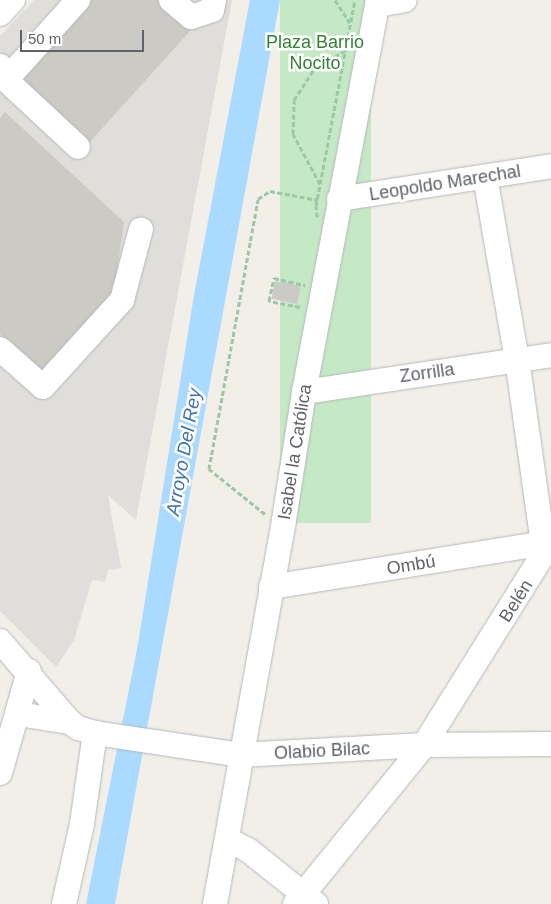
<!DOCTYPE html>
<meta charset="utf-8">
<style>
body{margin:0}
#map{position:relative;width:551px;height:904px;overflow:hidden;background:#f1efe8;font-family:Arial,sans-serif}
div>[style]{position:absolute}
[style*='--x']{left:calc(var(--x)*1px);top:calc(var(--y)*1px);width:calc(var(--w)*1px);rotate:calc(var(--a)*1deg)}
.industrial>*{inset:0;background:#e0deda}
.green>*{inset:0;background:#c5e8c5;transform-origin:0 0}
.water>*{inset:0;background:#aadaff}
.building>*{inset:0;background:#cccac5;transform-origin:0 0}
.path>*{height:3px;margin-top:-1.5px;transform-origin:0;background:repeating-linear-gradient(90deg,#9cc7a9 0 5px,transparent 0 7.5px)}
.roads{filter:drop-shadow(0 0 1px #b5b8bc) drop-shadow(0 0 1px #b5b8bc)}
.minor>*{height:24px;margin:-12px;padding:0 12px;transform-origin:12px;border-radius:12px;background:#fff}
span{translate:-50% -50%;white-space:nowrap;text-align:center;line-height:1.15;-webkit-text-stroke:5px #fff;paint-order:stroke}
.park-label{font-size:18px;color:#348238}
.street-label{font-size:18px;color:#5f6368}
.water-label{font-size:19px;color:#4174aa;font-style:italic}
.scale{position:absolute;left:20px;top:30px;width:124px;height:22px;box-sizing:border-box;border:2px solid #5f6368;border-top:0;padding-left:6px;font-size:15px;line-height:18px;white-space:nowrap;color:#5f6368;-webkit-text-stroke:4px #fff;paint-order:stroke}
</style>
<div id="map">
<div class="industrial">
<i style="clip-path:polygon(34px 0,232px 0,136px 520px,108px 495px,121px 568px,108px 570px,105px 582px,92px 580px,74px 640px,56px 667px,0 611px,0 36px)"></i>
</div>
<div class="green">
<i style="left:280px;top:0;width:91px;height:523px"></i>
</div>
<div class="water">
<i style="clip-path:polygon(250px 0,280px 0,115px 904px,86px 904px,138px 644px,194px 295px)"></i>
</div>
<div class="building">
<i style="clip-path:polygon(86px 0,158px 0,191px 30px,89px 143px,17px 77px)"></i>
<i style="clip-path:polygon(5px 112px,124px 222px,114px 293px,41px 372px,0 334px,0 118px)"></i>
<i style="left:275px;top:281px;width:26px;height:18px;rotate:11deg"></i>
</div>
<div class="path">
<i style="--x:335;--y:0;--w:27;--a:57"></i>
<i style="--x:320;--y:184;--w:57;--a:-118.4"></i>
<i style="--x:293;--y:134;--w:34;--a:-88"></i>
<i style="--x:294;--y:100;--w:38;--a:-57"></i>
<i style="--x:315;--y:68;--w:36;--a:-30"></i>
<i style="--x:317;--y:217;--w:11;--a:-95"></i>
<i style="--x:316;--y:206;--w:210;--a:-79.3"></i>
<i style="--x:300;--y:307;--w:32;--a:-169"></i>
<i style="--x:269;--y:301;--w:24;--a:-78"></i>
<i style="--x:274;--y:278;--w:32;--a:13"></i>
<i style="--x:265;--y:514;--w:72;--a:-141.2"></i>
<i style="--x:209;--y:469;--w:274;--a:-79.7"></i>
<i style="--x:258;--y:199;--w:14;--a:-34"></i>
<i style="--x:270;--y:191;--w:49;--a:10.6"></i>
</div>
<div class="roads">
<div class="minor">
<i style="--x:171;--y:0;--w:26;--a:40"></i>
<i style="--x:191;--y:17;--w:22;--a:-18"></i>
<i style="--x:212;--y:10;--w:10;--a:-79"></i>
<i style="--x:377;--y:5;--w:28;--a:-10"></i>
<i style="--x:0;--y:14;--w:19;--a:-47"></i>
<i style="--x:0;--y:66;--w:15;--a:67"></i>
<i style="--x:6;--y:80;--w:98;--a:42.9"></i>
<i style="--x:6;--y:80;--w:108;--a:-48"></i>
<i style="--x:339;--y:199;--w:215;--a:-8.8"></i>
<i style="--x:0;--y:349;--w:57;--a:41.5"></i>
<i style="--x:43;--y:387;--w:118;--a:-47.8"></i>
<i style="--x:122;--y:300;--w:73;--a:-75"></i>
<i style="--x:304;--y:392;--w:250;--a:-8.5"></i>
<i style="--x:271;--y:587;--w:284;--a:-9.1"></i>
<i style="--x:0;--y:641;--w:107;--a:49.2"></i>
<i style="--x:70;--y:722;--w:10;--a:37"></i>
<i style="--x:78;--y:728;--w:18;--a:16"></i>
<i style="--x:95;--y:733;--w:147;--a:8.6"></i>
<i style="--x:240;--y:755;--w:184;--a:-3.1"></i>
<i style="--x:424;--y:745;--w:127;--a:-0.5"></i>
<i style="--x:18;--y:714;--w:53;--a:8.7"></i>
<i style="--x:0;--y:773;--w:106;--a:-74.1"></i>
<i style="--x:227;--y:839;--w:24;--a:28"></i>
<i style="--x:248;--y:850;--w:87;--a:38.5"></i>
<i style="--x:64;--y:904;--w:82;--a:-77.3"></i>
<i style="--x:82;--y:824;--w:92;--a:-81.9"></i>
<i style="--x:215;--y:904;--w:390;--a:-79.8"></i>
<i style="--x:284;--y:520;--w:130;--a:-81.1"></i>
<i style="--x:304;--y:392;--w:399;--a:-79.3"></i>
<i style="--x:295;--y:904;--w:205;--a:-50.9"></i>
<i style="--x:424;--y:745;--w:221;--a:-58"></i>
<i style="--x:541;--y:558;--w:14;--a:-82"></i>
<i style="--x:543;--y:544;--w:186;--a:-98"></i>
<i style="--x:517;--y:360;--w:186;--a:-99.9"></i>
</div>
</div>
<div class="park-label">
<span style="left:315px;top:53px">Plaza Barrio<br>Nocito</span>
</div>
<div class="street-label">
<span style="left:445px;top:183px;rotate:-9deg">Leopoldo Marechal</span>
<span style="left:427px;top:373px;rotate:-8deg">Zorrilla</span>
<span style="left:295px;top:452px;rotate:-81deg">Isabel la Católica</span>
<span style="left:411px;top:565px;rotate:-9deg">Ombú</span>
<span style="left:516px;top:601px;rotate:-58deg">Belén</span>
<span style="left:322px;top:751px;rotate:-3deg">Olabio Bilac</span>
</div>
<div class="water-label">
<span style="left:184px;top:452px;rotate:-80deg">Arroyo Del Rey</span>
</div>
<div class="scale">50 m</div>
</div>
